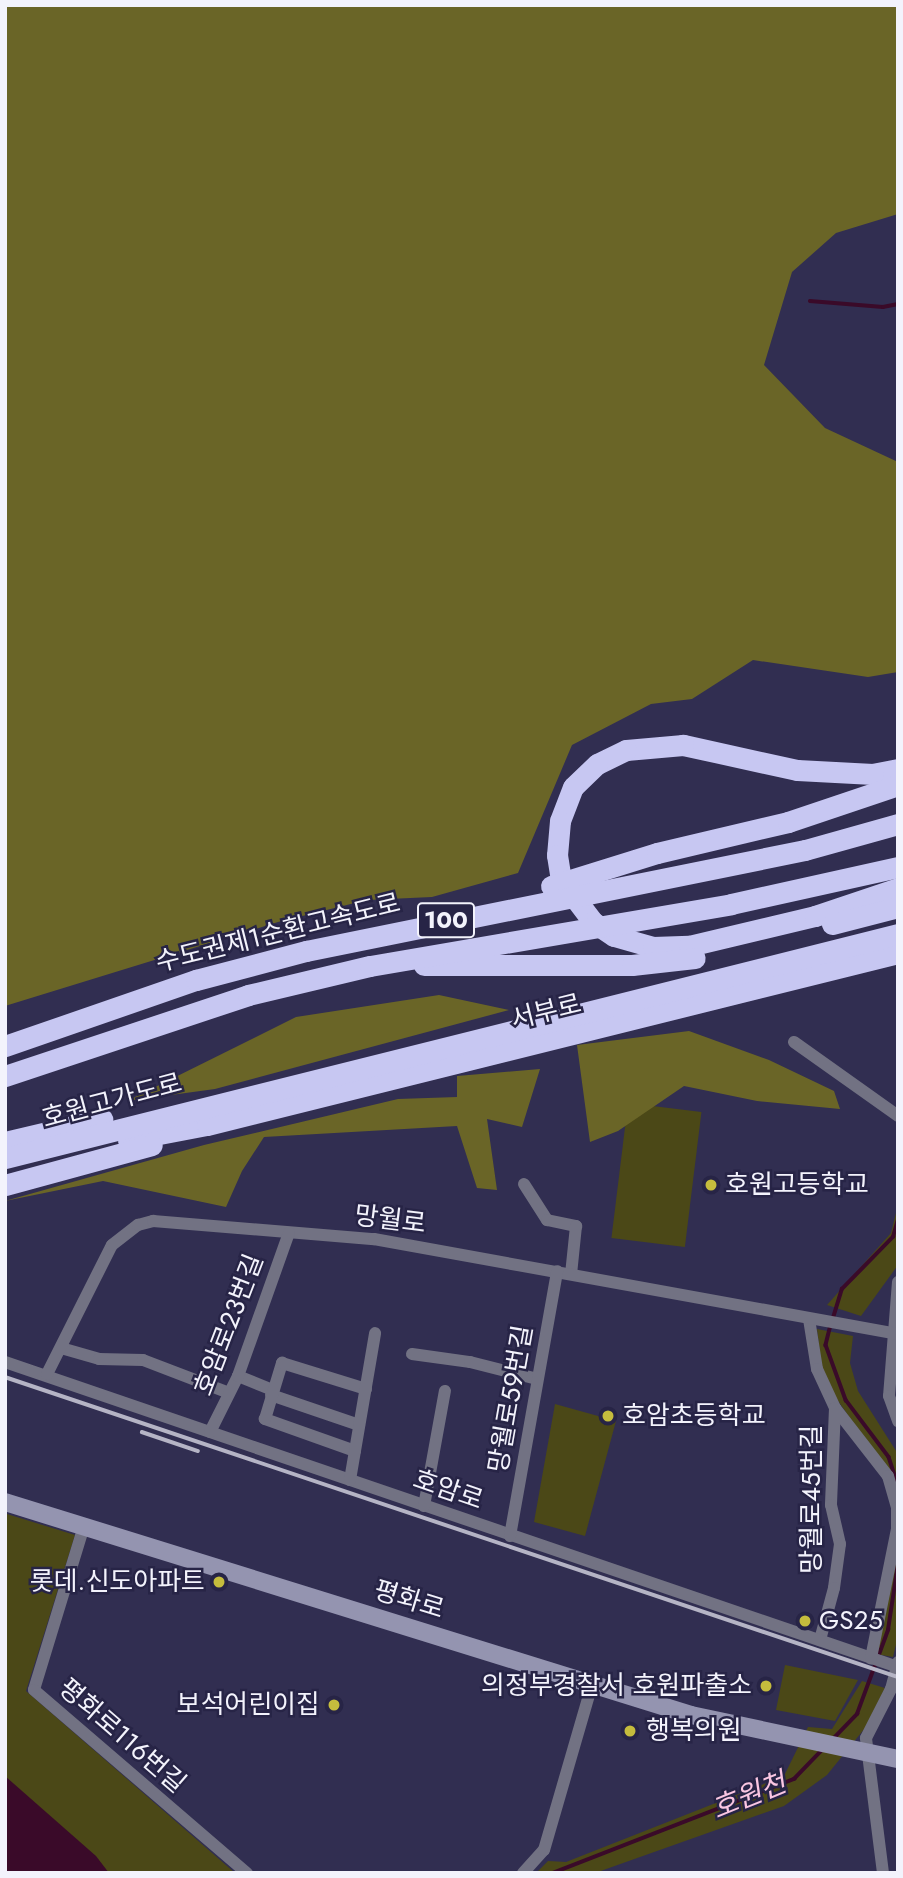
<!DOCTYPE html>
<meta charset="utf-8">
<style>
body{margin:0}
#map{position:relative;width:903px;height:1878px;overflow:hidden;background:#312e51;font-family:Jost,"Noto Sans KR",sans-serif}
div>[style]{position:absolute}
[style*='--x']{left:calc(var(--x)*1px);top:calc(var(--y)*1px);width:calc(var(--w)*1px);rotate:calc(var(--a)*1deg)}
.green>*{inset:0;background:#4b4817;transform-origin:0 0}
.forest>*{inset:0;background:#6a6527}
.water>*{inset:0;background:#3a0a29}
.stream>*{height:3.5px;margin:-1.75px;padding:0 1.75px;transform-origin:1.75px;border-radius:1.75px;background:#3a0a29}
.street>*{height:12px;margin:-6px;padding:0 6px;transform-origin:6px;border-radius:6px;background:#727283}
.secondary>*{height:18px;margin:-9px;padding:0 9px;transform-origin:9px;border-radius:9px;background:#9494b0}
.highway>*{height:21px;margin:-10.5px;padding:0 10.5px;transform-origin:10.5px;border-radius:10.5px;background:#c7c7f2}
.rail>*{height:3.5px;margin:-1.75px;padding:0 1.75px;transform-origin:1.75px;border-radius:1.75px;background:#b5b4c5}
.dots>*{width:19px;height:19px;translate:-50% -50%;box-sizing:border-box;border:4px solid #272446;border-radius:50%}
span{translate:-50% -50%;white-space:nowrap;text-align:center;line-height:1.15;-webkit-text-stroke:5px #272446;paint-order:stroke}
.shield-label span{padding:2px 5px;background:#272446;border:2px solid;border-radius:5px;-webkit-text-stroke-width:0}
.shield-label{font-size:24px;color:#f3f3fc;font-weight:700}
.street-label{font-size:26px;color:#f3f3fc}
.poi-label{font-size:26px;color:#f3f3fc}
.left{translate:0 -50%;text-align:left}
.right{translate:-100% -50%;text-align:right}
.water-label{font-size:28px;color:#fac6e2;font-style:italic}
.frame{position:absolute;inset:0;border:7px solid #f3f3fc;pointer-events:none}
</style>
<div id="map">
<div class="green">
<i style="left:628px;top:1103px;width:74px;height:136px;rotate:7deg"></i>
<i style="clip-path:polygon(898px 1205px,898px 1265px,861px 1316px,827px 1305px,891px 1233px)"></i>
<i style="clip-path:polygon(817px 1329px,853px 1336px,850px 1363px,858px 1391px,898px 1454px,898px 1500px,888px 1472px,836px 1398px,822px 1368px)"></i>
<i style="clip-path:polygon(555px 1404px,616px 1421px,585px 1536px,534px 1522px)"></i>
<i style="clip-path:polygon(7px 1514px,75px 1535px,26px 1691px,235px 1873px,5px 1873px)"></i>
<i style="clip-path:polygon(898px 1539px,898px 1636px,893px 1657px,876px 1654px)"></i>
<i style="clip-path:polygon(785px 1665px,858px 1680px,835px 1721px,776px 1710px)"></i>
<i style="clip-path:polygon(862px 1681px,885px 1688px,865px 1728px,827px 1775px,784px 1806px,595px 1873px,536px 1873px,548px 1861px,566px 1862px,784px 1776px,808px 1727px,832px 1729px)"></i>
</div>
<div class="forest">
<i style="clip-path:polygon(5px 5px,898px 5px,898px 214px,836px 233px,792px 272px,764px 365px,825px 428px,898px 462px,898px 672px,868px 677px,753px 660px,692px 699px,651px 704px,572px 745px,518px 873px,432px 897px,367px 900px,278px 922px,5px 1006px)"></i>
<i style="clip-path:polygon(439px 995px,509px 1010px,215px 1089px,127px 1101px,296px 1017px)"></i>
<i style="clip-path:polygon(689px 1031px,769px 1060px,834px 1091px,840px 1109px,757px 1101px,684px 1086px,618px 1131px,590px 1142px,577px 1045px)"></i>
<i style="clip-path:polygon(540px 1069px,522px 1127px,487px 1119px,497px 1190px,477px 1188px,457px 1126px,264px 1137px,242px 1171px,226px 1207px,103px 1181px,5px 1201px,204px 1145px,398px 1099px,457px 1097px,457px 1076px)"></i>
</div>
<div class="water">
<i style="clip-path:polygon(5px 1776px,96px 1856px,109px 1873px,5px 1873px)"></i>
</div>
<div class="stream">
<i style="--x:810;--y:301;--w:73;--a:4.7"></i>
<i style="--x:883;--y:307;--w:15;--a:-11"></i>
<i style="--x:833;--y:1318;--w:30;--a:-73"></i>
<i style="--x:842;--y:1289;--w:73;--a:-45.6"></i>
<i style="--x:893;--y:1237;--w:18;--a:-74"></i>
<i style="--x:831;--y:1325;--w:21;--a:104"></i>
<i style="--x:826;--y:1345;--w:59;--a:70"></i>
<i style="--x:846;--y:1400;--w:71;--a:53"></i>
<i style="--x:889;--y:1457;--w:28;--a:72"></i>
<i style="--x:833;--y:1739;--w:35;--a:-46"></i>
<i style="--x:857;--y:1714;--w:90;--a:-69.7"></i>
<i style="--x:888;--y:1630;--w:67;--a:-81.4"></i>
<i style="--x:553;--y:1873;--w:259;--a:-21.3"></i>
<i style="--x:794;--y:1779;--w:42;--a:-46"></i>
</div>
<div class="street">
<i style="--x:794;--y:1042;--w:128;--a:35.4"></i>
<i style="--x:524;--y:1184;--w:43;--a:57.4"></i>
<i style="--x:547;--y:1220;--w:30;--a:12"></i>
<i style="--x:576;--y:1226;--w:48;--a:95.9"></i>
<i style="--x:898;--y:1282;--w:114;--a:94.5"></i>
<i style="--x:889;--y:1396;--w:27;--a:70"></i>
<i style="--x:809;--y:1319;--w:51;--a:80.9"></i>
<i style="--x:817;--y:1369;--w:43;--a:65.2"></i>
<i style="--x:835;--y:1408;--w:97;--a:92.4"></i>
<i style="--x:831;--y:1505;--w:40;--a:77"></i>
<i style="--x:840;--y:1544;--w:44;--a:97.8"></i>
<i style="--x:834;--y:1588;--w:54;--a:105.1"></i>
<i style="--x:61;--y:1348;--w:40;--a:16"></i>
<i style="--x:99;--y:1359;--w:44;--a:1.3"></i>
<i style="--x:143;--y:1360;--w:92;--a:21"></i>
<i style="--x:412;--y:1354;--w:59;--a:7.9"></i>
<i style="--x:470;--y:1362;--w:69;--a:14.2"></i>
<i style="--x:5;--y:1362;--w:944;--a:18.86"></i>
<i style="--x:47;--y:1374;--w:144;--a:-63.3"></i>
<i style="--x:112;--y:1245;--w:33;--a:-38"></i>
<i style="--x:138;--y:1225;--w:16;--a:-15"></i>
<i style="--x:153;--y:1221;--w:222;--a:4.7"></i>
<i style="--x:374;--y:1239;--w:533;--a:10.28"></i>
<i style="--x:238;--y:1376;--w:38;--a:22"></i>
<i style="--x:271;--y:1395;--w:93;--a:18.8"></i>
<i style="--x:835;--y:1408;--w:86;--a:52.1"></i>
<i style="--x:888;--y:1476;--w:33;--a:74"></i>
<i style="--x:897;--y:1508;--w:21;--a:90"></i>
<i style="--x:897;--y:1529;--w:132;--a:101.4"></i>
<i style="--x:210;--y:1432;--w:63;--a:-63.4"></i>
<i style="--x:238;--y:1376;--w:152;--a:-70.4"></i>
<i style="--x:355;--y:1451;--w:96;--a:-160.4"></i>
<i style="--x:265;--y:1419;--w:59;--a:-73.1"></i>
<i style="--x:282;--y:1363;--w:88;--a:17.2"></i>
<i style="--x:350;--y:1480;--w:149;--a:-80.3"></i>
<i style="--x:424;--y:1506;--w:117;--a:-79.7"></i>
<i style="--x:84;--y:1526;--w:171;--a:107"></i>
<i style="--x:34;--y:1690;--w:281;--a:40.7"></i>
<i style="--x:510;--y:1536;--w:269;--a:-79.9"></i>
<i style="--x:523;--y:1873;--w:31;--a:-48"></i>
<i style="--x:544;--y:1850;--w:172;--a:-73.8"></i>
<i style="--x:883;--y:1873;--w:136;--a:-97.2"></i>
<i style="--x:866;--y:1738;--w:55;--a:-63"></i>
<i style="--x:891;--y:1689;--w:28;--a:-75"></i>
</div>
<div class="secondary">
<i style="--x:5;--y:1502;--w:718;--a:17.25"></i>
<i style="--x:691;--y:1715;--w:212;--a:12"></i>
</div>
<div class="highway">
<i style="--x:898;--y:769;--w:25;--a:169"></i>
<i style="--x:873;--y:774;--w:76;--a:-177"></i>
<i style="--x:797;--y:770;--w:117;--a:-167.6"></i>
<i style="--x:683;--y:745;--w:57;--a:175"></i>
<i style="--x:626;--y:750;--w:32;--a:154"></i>
<i style="--x:597;--y:764;--w:33;--a:136"></i>
<i style="--x:573;--y:787;--w:36;--a:111"></i>
<i style="--x:560;--y:821;--w:34;--a:95"></i>
<i style="--x:557;--y:855;--w:25;--a:81"></i>
<i style="--x:561;--y:880;--w:53;--a:52.7"></i>
<i style="--x:593;--y:922;--w:25;--a:34"></i>
<i style="--x:614;--y:936;--w:41;--a:15.8"></i>
<i style="--x:653;--y:947;--w:36;--a:-2"></i>
<i style="--x:689;--y:946;--w:130;--a:-13.4"></i>
<i style="--x:815;--y:916;--w:88;--a:-18.6"></i>
<i style="--x:551;--y:886;--w:111;--a:-17.3"></i>
<i style="--x:657;--y:853;--w:135;--a:-13.3"></i>
<i style="--x:788;--y:822;--w:116;--a:-18.6"></i>
<i style="--x:832;--y:924;--w:68;--a:-14.4"></i>
<i style="--x:424;--y:965;--w:208;--a:0"></i>
<i style="--x:632;--y:965;--w:63;--a:-6.3"></i>
<i style="--x:5;--y:1046;--w:202;--a:-19.1"></i>
<i style="--x:196;--y:980;--w:114;--a:-14.8"></i>
<i style="--x:306;--y:951;--w:509;--a:-11.44"></i>
<i style="--x:805;--y:850;--w:97;--a:-15.6"></i>
<i style="--x:5;--y:1076;--w:256;--a:-18.4"></i>
<i style="--x:248;--y:995;--w:125;--a:-13.4"></i>
<i style="--x:370;--y:966;--w:366;--a:-9.7"></i>
<i style="--x:731;--y:904;--w:171;--a:-12.5"></i>
<i style="--x:128;--y:1140;--w:80;--a:-10.8"></i>
<i style="--x:207;--y:1125;--w:712;--a:-13.98"></i>
<i style="--x:5;--y:1142;--w:100;--a:-13.3"></i>
<i style="--x:5;--y:1158;--w:921;--a:-14.08"></i>
<i style="--x:5;--y:1185;--w:152;--a:-15.2"></i>
</div>
<div class="rail">
<i style="--x:5;--y:1377;--w:942;--a:18.57"></i>
<i style="--x:142;--y:1432;--w:59;--a:18.7"></i>
</div>
<div class="dots">
<i style="left:711px;top:1185px;background:#c5bc3d"></i>
<i style="left:608px;top:1416px;background:#c5bc3d"></i>
<i style="left:219px;top:1582px;background:#c5bc3d"></i>
<i style="left:805px;top:1621px;background:#c5bc3d"></i>
<i style="left:766px;top:1686px;background:#c5bc3d"></i>
<i style="left:334px;top:1705px;background:#c5bc3d"></i>
<i style="left:630px;top:1731px;background:#c5bc3d"></i>
</div>
<div class="shield-label">
<span style="left:446px;top:920px">100</span>
</div>
<div class="street-label">
<span style="left:278px;top:933px;rotate:-14deg">수도권제1순환고속도로</span>
<span style="left:546px;top:1012px;rotate:-14deg">서부로</span>
<span style="left:112px;top:1101px;rotate:-15deg">호원고가도로</span>
<span style="left:390px;top:1220px;rotate:7deg">망월로</span>
<span style="left:229px;top:1325px;rotate:-69deg">호암로23번길</span>
<span style="left:511px;top:1399px;rotate:-80deg">망월로59번길</span>
<span style="left:448px;top:1490px;rotate:19deg">호암로</span>
<span style="left:812px;top:1499px;rotate:-90deg">망월로45번길</span>
<span style="left:409px;top:1600px;rotate:17deg">평화로</span>
<span style="left:122px;top:1736px;rotate:41deg">평화로116번길</span>
</div>
<div class="poi-label">
<span class="left" style="left:725px;top:1185px">호원고등학교</span>
<span class="left" style="left:622px;top:1416px">호암초등학교</span>
<span class="right" style="left:205px;top:1582px">롯데.신도아파트</span>
<span class="left" style="left:819px;top:1621px">GS25</span>
<span class="right" style="left:752px;top:1686px">의정부경찰서 호원파출소</span>
<span class="right" style="left:320px;top:1705px">보석어린이집</span>
<span class="left" style="left:646px;top:1731px">행복의원</span>
</div>
<div class="water-label">
<span style="left:749px;top:1796px;rotate:-22deg">호원천</span>
</div>
<div class="frame"></div>
</div>
